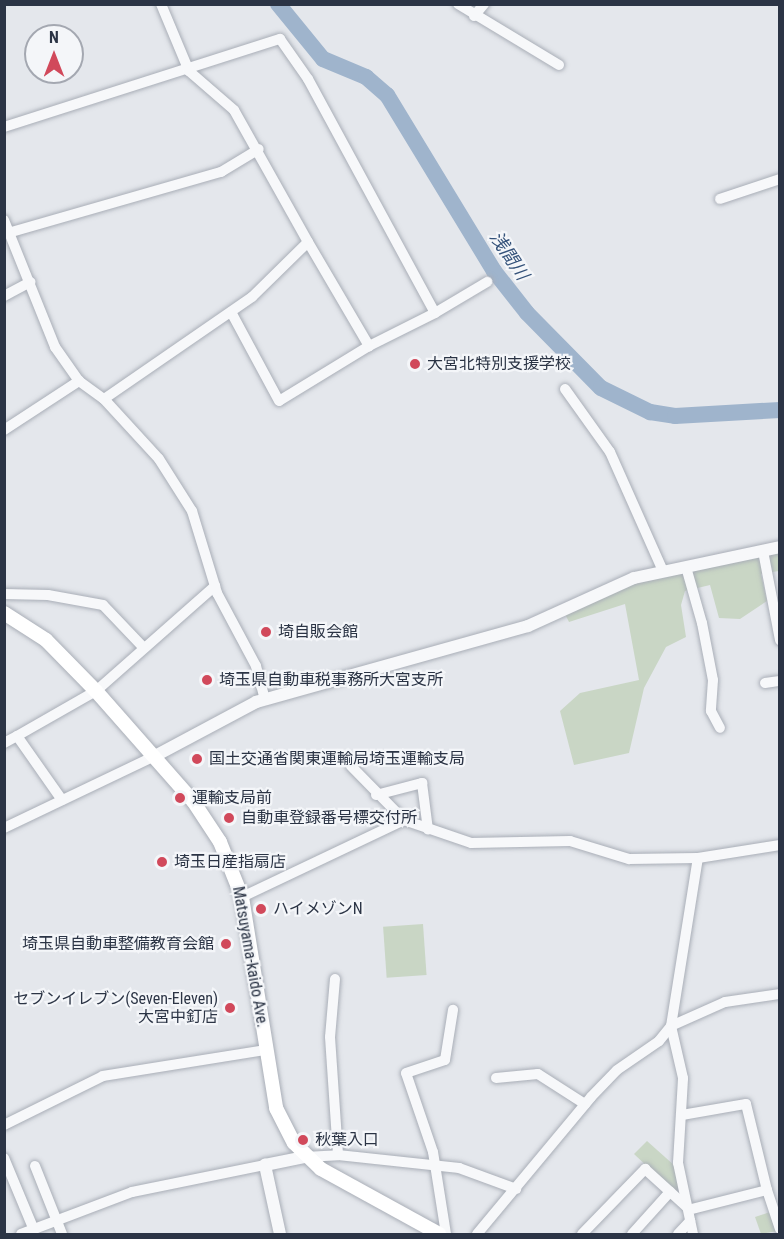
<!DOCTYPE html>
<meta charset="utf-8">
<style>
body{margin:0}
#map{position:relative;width:784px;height:1239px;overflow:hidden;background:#e4e7ec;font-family:"Roboto Condensed","Noto Sans JP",sans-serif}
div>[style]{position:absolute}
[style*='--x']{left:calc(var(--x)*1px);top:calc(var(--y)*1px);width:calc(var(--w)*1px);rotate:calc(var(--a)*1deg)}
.green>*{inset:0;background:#c9d6c5;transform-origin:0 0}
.river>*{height:16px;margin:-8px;padding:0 8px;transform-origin:8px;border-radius:8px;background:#9fb4cc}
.roads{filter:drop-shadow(0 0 2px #a9aeb7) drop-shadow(0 0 2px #a9aeb7)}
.minor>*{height:10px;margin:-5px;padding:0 5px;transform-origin:5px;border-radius:5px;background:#f7f8fa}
.tertiary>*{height:12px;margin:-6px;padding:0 6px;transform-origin:6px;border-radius:6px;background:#f7f8fa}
.secondary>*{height:14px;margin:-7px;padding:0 7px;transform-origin:7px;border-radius:7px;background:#fff}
.dots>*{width:16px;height:16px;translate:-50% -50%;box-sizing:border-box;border:3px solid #f4f6f9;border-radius:50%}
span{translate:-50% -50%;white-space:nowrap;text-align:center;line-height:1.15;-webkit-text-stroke:4.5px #f4f6f9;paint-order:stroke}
.poi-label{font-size:16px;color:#2b3445}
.left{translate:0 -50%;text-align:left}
.right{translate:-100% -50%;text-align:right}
.street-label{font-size:16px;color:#2b3445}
.water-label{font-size:18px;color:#34527a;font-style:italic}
.frame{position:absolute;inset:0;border:6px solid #2b3445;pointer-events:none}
.north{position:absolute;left:24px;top:24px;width:60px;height:60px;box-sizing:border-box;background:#f4f6f9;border:2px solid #a4a8b1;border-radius:50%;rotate:0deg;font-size:16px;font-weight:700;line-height:24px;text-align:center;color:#2b3445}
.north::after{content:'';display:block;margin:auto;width:21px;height:27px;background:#d1495b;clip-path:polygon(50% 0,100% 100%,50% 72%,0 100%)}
</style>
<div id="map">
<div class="green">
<i style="clip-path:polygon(779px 550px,779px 571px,761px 574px,767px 601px,740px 619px,719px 618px,710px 585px,685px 591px,681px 605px,686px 637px,666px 647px,644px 688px,629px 753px,574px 765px,560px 711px,580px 693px,639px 680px,625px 604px,569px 622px,565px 614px,633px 584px)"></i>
<i style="left:423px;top:924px;width:51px;height:40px;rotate:86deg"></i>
<i style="clip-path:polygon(647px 1141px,675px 1166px,684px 1201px,634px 1154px)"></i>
<i style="clip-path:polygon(773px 1211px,778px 1231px,761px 1234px,755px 1217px)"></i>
</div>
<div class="river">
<i style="--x:278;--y:4;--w:71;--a:50.7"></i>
<i style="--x:323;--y:59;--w:47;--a:22.7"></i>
<i style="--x:366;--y:77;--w:28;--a:41"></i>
<i style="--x:387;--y:95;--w:206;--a:58.7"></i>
<i style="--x:494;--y:271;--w:53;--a:51.8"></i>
<i style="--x:527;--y:313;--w:105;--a:45.4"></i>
<i style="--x:601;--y:388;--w:55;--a:26.1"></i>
<i style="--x:650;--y:412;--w:25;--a:9"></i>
<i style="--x:675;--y:416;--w:105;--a:-3.3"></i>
</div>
<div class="roads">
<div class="minor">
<i style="--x:458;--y:4;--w:118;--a:31.1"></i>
<i style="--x:474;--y:16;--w:16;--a:-50"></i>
<i style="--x:4;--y:127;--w:290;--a:-17.7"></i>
<i style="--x:280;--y:39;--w:49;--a:55"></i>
<i style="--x:308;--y:79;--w:266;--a:61.5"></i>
<i style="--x:435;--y:313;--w:74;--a:153.4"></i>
<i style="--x:369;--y:346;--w:105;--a:148.6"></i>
<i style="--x:279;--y:401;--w:101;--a:-118.3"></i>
<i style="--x:720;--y:199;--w:63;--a:-18.4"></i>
<i style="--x:4;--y:220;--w:137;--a:68.1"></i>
<i style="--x:55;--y:347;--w:42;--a:54.8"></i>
<i style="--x:79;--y:381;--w:31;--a:36"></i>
<i style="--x:104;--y:399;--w:81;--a:47.5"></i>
<i style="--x:159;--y:459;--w:62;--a:57.6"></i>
<i style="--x:192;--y:511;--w:86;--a:73"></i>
<i style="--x:217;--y:593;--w:83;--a:61.9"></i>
<i style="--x:256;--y:666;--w:34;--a:75"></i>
<i style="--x:8;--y:233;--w:222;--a:-16"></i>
<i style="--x:221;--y:172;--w:44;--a:-31.2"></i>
<i style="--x:308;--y:242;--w:121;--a:59.6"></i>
<i style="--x:4;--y:296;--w:30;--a:-28"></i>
<i style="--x:435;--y:313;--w:61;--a:-30.8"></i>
<i style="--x:565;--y:389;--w:77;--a:54.5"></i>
<i style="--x:610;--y:452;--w:130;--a:66"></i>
<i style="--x:104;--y:399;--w:180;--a:-34.6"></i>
<i style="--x:252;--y:297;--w:78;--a:-44.5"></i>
<i style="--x:308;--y:242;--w:151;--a:-119.3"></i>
<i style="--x:234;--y:110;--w:60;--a:-139.1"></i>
<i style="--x:189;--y:71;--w:73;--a:-112.7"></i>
<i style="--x:4;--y:430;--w:90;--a:-33.2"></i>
<i style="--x:763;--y:551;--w:91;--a:79.2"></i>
<i style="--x:686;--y:567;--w:58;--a:74.1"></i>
<i style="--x:702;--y:623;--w:58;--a:79.1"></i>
<i style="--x:713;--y:680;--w:31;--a:94"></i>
<i style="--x:711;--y:711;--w:19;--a:62"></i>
<i style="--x:4;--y:594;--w:44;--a:1.3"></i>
<i style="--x:48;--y:595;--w:56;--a:10.3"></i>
<i style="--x:103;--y:605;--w:59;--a:46.4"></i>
<i style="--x:765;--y:683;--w:15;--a:-8"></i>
<i style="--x:4;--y:743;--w:15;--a:-28"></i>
<i style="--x:351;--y:766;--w:76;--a:45.5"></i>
<i style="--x:376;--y:795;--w:48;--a:-14.6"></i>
<i style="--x:422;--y:783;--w:47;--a:82.7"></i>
<i style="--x:62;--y:800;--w:78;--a:-125.1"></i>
<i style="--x:17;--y:736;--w:91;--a:-29.7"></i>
<i style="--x:96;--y:691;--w:159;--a:-41.4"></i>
<i style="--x:4;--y:828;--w:167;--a:-25.5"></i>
<i style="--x:242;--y:897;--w:179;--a:-25.4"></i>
<i style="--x:404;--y:820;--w:71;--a:18.9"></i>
<i style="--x:471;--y:843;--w:99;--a:-1.2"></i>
<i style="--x:570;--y:841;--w:62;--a:17"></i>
<i style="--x:629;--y:859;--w:69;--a:-0.8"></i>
<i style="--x:698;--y:858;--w:83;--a:-9"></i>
<i style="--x:335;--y:979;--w:58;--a:94.9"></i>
<i style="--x:330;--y:1037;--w:118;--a:86.1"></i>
<i style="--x:496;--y:1078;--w:42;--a:-5.4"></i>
<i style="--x:538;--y:1074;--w:56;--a:32.6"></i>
<i style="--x:682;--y:1115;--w:65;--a:-9.8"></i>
<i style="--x:746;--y:1104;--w:89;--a:76.3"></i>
<i style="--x:767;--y:1190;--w:81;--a:165.8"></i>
<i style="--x:4;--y:1125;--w:110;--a:-26.3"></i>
<i style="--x:103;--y:1076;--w:165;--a:-9.1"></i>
<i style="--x:305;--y:1157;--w:33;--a:-3"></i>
<i style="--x:338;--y:1155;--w:122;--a:6.1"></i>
<i style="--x:459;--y:1168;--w:61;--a:20.2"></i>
<i style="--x:4;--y:1158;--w:78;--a:67.4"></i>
<i style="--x:35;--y:1166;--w:73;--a:68.3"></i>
<i style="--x:767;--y:1190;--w:41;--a:71.6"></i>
<i style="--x:21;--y:1234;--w:119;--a:-20.7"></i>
<i style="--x:132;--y:1192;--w:136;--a:-11.5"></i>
<i style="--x:446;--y:1234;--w:83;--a:-99"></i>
<i style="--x:433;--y:1152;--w:83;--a:-108.9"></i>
<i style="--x:406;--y:1073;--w:41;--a:-18.4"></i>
<i style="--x:445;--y:1060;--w:51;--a:-80.9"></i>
<i style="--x:477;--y:1234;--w:178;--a:-50.2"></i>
<i style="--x:591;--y:1097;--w:37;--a:-46"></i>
<i style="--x:617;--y:1070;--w:51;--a:-34.6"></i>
<i style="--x:659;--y:1041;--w:19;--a:-51"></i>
<i style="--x:671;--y:1026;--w:59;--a:-24"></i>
<i style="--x:725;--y:1002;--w:56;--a:-8.3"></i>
<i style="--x:582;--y:1234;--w:91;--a:-45.9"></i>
<i style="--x:645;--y:1169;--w:58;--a:42.2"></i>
<i style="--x:632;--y:1234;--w:57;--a:-47.9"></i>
<i style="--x:678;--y:1234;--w:18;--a:-47"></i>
<i style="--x:693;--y:1234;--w:73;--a:-101.9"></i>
<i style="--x:678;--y:1163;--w:85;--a:-86.6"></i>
<i style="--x:683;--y:1078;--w:53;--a:-103"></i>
<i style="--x:671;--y:1026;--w:170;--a:-80.9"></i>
</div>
<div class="tertiary">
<i style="--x:155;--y:756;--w:115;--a:-28.1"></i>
<i style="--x:256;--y:702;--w:282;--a:-15.6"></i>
<i style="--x:528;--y:626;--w:116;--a:-24.4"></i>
<i style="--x:634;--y:578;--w:149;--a:-12"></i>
<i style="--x:280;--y:1234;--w:71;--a:-102.3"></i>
<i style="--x:265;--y:1165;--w:41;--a:-11.3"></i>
</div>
<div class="secondary">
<i style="--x:4;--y:613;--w:50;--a:32.7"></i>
<i style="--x:46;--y:640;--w:71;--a:45.6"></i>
<i style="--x:96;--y:691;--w:147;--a:48.6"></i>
<i style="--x:193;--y:801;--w:49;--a:56.6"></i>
<i style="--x:220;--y:842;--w:59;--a:68.2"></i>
<i style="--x:242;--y:897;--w:214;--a:80.8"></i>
<i style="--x:276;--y:1108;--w:39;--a:63"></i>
<i style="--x:294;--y:1143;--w:37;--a:44"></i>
<i style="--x:321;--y:1169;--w:135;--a:28.8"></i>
</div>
</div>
<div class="dots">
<i style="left:415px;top:364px;background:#d1495b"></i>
<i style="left:266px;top:632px;background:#d1495b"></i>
<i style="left:207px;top:680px;background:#d1495b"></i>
<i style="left:197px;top:759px;background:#d1495b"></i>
<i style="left:180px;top:798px;background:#d1495b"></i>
<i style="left:229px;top:818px;background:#d1495b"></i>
<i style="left:162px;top:862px;background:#d1495b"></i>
<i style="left:261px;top:909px;background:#d1495b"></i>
<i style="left:226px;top:944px;background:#d1495b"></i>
<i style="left:230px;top:1008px;background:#d1495b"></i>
<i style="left:303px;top:1140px;background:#d1495b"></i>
</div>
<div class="poi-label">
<span class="left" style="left:427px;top:364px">大宮北特別支援学校</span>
<span class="left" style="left:278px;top:632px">埼自販会館</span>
<span class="left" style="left:219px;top:680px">埼玉県自動車税事務所大宮支所</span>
<span class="left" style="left:209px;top:759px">国土交通省関東運輸局埼玉運輸支局</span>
<span class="left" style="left:192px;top:798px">運輸支局前</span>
<span class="left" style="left:241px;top:818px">自動車登録番号標交付所</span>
<span class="left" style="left:174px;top:862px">埼玉日産指扇店</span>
<span class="left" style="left:273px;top:909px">ハイメゾンN</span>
<span class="right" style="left:214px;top:944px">埼玉県自動車整備教育会館</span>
<span class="right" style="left:218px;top:1008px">セブンイレブン(Seven-Eleven)<br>大宮中釘店</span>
<span class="left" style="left:315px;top:1140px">秋葉入口</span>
</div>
<div class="street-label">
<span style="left:250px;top:957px;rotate:80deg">Matsuyama-kaido Ave.</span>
</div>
<div class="water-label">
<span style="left:509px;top:256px;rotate:56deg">浅間川</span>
</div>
<div class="frame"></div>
<div class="north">N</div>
</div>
